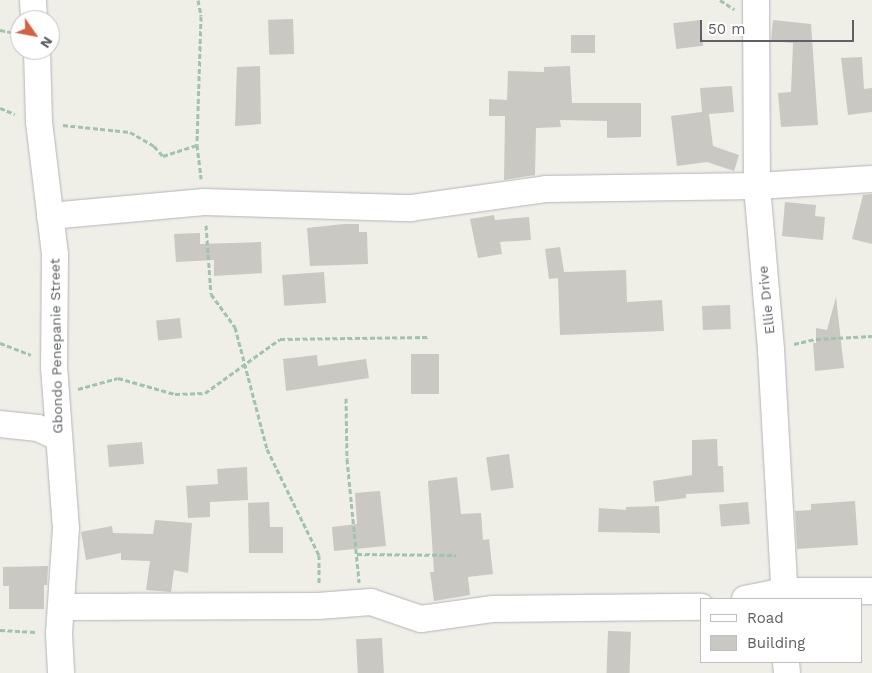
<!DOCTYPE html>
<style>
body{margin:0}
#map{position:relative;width:872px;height:673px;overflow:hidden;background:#efeee7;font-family:"Work Sans",sans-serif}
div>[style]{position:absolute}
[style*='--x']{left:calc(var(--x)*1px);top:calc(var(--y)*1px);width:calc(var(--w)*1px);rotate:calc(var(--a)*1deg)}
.building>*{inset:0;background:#cac8c3;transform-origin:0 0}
.path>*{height:3px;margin-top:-1.5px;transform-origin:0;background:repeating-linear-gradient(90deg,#9fc4ae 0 5px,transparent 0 7.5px)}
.roads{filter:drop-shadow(0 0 1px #b4b5ba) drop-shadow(0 0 1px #b4b5ba)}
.minor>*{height:26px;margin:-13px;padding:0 13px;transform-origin:13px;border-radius:13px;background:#fff}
span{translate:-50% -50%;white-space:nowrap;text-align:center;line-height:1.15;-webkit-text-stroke:4px #fff;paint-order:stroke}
.street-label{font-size:14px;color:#5e6065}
.legend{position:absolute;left:700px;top:598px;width:162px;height:65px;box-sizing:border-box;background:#fff;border:1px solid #bfbfc1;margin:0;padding:6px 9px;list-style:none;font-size:15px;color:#5e6065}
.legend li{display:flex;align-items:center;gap:10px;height:25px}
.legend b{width:25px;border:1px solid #bfbfc1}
.north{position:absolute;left:10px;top:10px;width:50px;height:50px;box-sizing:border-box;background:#fff;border:1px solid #bfbfc1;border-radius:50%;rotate:123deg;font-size:14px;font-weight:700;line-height:20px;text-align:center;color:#5e6065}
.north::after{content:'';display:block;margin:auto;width:18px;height:22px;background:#d95f42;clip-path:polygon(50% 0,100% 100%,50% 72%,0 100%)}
.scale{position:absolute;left:700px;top:20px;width:154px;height:22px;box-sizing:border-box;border:2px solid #5e6065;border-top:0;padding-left:6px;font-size:15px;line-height:18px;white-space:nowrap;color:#5e6065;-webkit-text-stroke:4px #fff;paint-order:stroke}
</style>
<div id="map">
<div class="building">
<i style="left:293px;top:19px;width:35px;height:25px;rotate:88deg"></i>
<i style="left:700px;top:20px;width:26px;height:27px;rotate:83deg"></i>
<i style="clip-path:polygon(773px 20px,811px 24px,818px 125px,781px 127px,778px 93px,791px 92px,793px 43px,771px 41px)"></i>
<i style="left:571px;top:35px;width:24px;height:18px"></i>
<i style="clip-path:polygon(862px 57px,864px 89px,872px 88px,872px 112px,848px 115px,841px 58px)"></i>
<i style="clip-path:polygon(260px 66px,261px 124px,235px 126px,237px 67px)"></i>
<i style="clip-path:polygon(570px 66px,572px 103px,641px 103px,641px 137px,607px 138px,607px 121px,560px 120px,561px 127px,536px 128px,535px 175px,504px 180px,505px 116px,489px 116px,489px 99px,507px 100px,508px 71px,544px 72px,544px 67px)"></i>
<i style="clip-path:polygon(732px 86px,734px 112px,709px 114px,713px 146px,739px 155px,734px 171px,707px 162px,677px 166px,671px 116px,702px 112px,700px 88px)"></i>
<i style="clip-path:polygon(872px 194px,872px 244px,852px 239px,863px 195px)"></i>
<i style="clip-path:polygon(785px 202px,816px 205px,815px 216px,825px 217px,823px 240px,782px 236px)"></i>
<i style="clip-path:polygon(494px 215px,495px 220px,529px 217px,531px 240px,500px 242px,502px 254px,478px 258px,470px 219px)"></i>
<i style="clip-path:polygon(344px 224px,359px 224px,359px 232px,367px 232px,368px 264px,310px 266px,307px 228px)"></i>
<i style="clip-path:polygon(200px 233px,200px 244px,261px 242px,262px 273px,214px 276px,214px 260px,176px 262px,174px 234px)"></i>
<i style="clip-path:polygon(560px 247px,564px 272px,626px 270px,627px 302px,662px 300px,664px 331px,560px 335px,558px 278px,549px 279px,545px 249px)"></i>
<i style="left:324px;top:272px;width:31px;height:42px;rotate:86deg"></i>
<i style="clip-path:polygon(836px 297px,844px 368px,815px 371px,813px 343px,816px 343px,816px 328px,827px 330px)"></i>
<i style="left:730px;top:305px;width:24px;height:28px;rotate:88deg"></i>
<i style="left:180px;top:318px;width:20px;height:24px;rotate:84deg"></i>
<i style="left:411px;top:354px;width:28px;height:40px"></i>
<i style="clip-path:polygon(317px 355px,318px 366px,366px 359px,369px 378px,286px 391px,283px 359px)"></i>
<i style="clip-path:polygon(717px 439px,718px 466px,723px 466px,724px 492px,686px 494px,686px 498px,655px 502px,653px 481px,692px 475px,692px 440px)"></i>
<i style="left:142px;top:442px;width:22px;height:35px;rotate:85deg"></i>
<i style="left:509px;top:454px;width:34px;height:23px;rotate:82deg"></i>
<i style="clip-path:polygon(247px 467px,248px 500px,210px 502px,210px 517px,188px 518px,186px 486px,218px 484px,217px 469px)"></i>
<i style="clip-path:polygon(457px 477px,461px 514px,481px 513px,483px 540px,489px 539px,493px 574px,468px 577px,470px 595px,434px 601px,430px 572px,434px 572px,428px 481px)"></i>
<i style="clip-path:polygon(380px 491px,386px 546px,334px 551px,332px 527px,357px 524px,355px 493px)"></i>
<i style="clip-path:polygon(855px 501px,858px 545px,797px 549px,795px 511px,811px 510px,811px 504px)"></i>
<i style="clip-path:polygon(269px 502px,270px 527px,283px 527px,283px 553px,249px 553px,248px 503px)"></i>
<i style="left:748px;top:502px;width:22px;height:29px;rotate:85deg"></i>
<i style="clip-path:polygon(659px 506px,660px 533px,598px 532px,599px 508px,626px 510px,626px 507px)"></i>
<i style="clip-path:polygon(155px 520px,192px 523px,188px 573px,174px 570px,171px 592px,146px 590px,150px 561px,121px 560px,121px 553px,86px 560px,81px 532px,112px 526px,113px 533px,153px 534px)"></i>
<i style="clip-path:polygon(48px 566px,47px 585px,44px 585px,44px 609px,9px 609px,9px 586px,3px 586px,3px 567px)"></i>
<i style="left:608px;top:631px;width:23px;height:42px;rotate:2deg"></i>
<i style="left:382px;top:638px;width:35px;height:26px;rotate:87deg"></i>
</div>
<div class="path">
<i style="--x:198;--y:0;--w:16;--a:79"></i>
<i style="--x:201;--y:16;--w:129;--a:91.8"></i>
<i style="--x:197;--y:145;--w:34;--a:83"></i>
<i style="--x:720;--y:0;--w:17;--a:33"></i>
<i style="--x:0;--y:30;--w:15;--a:11"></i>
<i style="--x:0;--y:108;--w:16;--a:22"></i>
<i style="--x:63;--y:125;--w:67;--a:6"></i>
<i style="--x:130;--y:132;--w:28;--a:30"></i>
<i style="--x:154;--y:146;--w:13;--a:48"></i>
<i style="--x:163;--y:156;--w:36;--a:-18"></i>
<i style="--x:206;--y:225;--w:69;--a:85.9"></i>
<i style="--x:211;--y:294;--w:41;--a:54"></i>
<i style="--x:235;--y:327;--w:126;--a:75.3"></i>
<i style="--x:267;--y:449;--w:118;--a:63.9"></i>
<i style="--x:319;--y:555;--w:29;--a:90"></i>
<i style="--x:0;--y:343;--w:33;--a:21"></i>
<i style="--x:794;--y:344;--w:23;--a:-13"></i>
<i style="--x:816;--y:339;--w:56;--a:-3.1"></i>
<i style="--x:78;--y:389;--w:41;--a:-15.4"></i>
<i style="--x:118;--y:378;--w:59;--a:15.7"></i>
<i style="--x:175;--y:394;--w:30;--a:-2"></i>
<i style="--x:205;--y:393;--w:92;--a:-35.8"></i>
<i style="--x:280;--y:339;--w:148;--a:-0.8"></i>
<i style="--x:346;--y:398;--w:61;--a:89.1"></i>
<i style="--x:347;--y:459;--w:124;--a:84.4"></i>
<i style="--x:357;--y:554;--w:99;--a:0.6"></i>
<i style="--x:0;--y:630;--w:36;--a:3"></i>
</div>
<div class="roads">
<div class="minor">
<i style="--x:33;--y:0;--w:20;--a:87"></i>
<i style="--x:756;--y:0;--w:186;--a:89.7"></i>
<i style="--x:757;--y:186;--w:165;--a:85.1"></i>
<i style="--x:771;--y:350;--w:249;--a:86.8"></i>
<i style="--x:37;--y:50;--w:72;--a:88.4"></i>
<i style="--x:39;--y:122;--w:134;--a:83.1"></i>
<i style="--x:55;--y:255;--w:111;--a:90.5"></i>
<i style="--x:54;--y:366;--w:162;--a:85.8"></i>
<i style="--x:66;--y:528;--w:106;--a:93.8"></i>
<i style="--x:59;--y:634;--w:39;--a:87"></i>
<i style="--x:50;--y:216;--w:155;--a:-5.2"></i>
<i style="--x:204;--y:202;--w:207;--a:1.7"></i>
<i style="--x:411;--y:208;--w:136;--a:-8"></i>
<i style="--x:546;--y:189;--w:211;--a:-0.8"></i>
<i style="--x:757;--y:186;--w:115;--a:-3.5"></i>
<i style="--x:0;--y:424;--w:38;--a:6"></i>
<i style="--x:38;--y:428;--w:21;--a:25"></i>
<i style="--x:745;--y:599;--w:41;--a:-11.3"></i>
<i style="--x:785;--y:591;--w:87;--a:0"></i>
<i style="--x:61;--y:607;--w:257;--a:-0.2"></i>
<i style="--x:318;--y:606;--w:53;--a:-4.3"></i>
<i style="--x:371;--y:602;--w:53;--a:18.8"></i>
<i style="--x:421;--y:619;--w:73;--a:-7.9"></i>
<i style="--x:493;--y:609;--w:208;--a:-0.6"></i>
<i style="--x:786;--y:662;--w:11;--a:85"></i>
</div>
</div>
<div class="street-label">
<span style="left:766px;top:300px;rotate:-96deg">Ellie Drive</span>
<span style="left:56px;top:346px;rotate:-91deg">Gbondo Penepanie Street</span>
</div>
<ul class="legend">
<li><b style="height:6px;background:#fff"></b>Road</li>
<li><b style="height:14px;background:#cac8c3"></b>Building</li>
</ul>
<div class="north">N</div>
<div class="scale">50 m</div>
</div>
